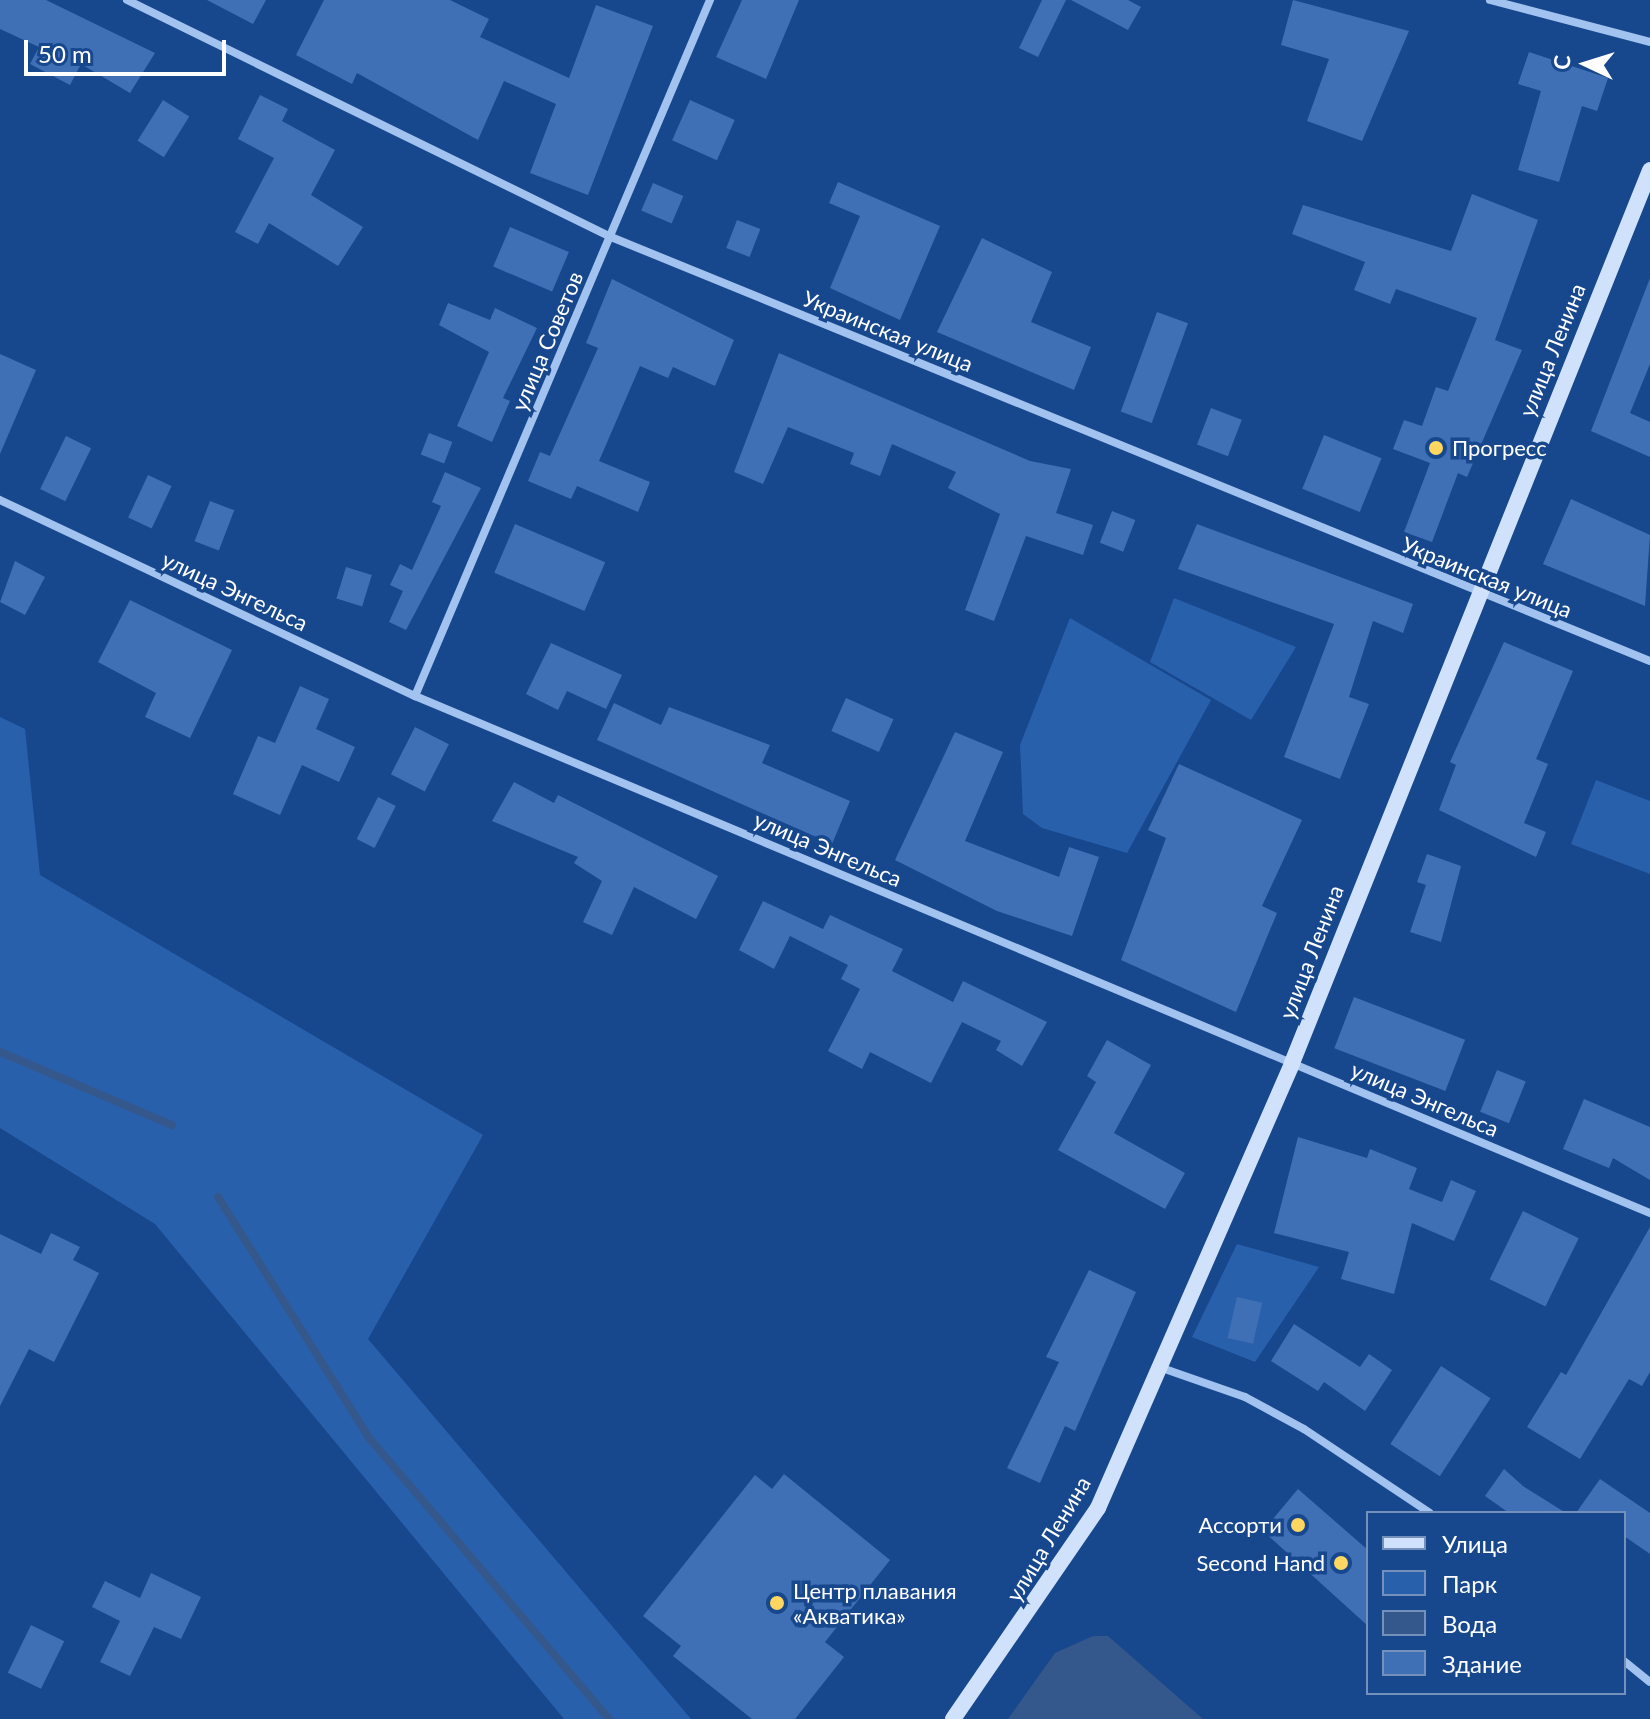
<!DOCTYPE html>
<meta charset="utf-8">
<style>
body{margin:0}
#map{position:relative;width:1650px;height:1719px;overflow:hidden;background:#17478d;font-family:Lato,sans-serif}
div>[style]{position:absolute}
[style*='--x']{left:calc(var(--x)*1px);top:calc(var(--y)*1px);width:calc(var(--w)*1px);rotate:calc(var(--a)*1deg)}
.green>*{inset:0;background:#2960ac}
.water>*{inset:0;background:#35588c}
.stream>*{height:8px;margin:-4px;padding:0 4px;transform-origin:4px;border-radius:4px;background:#35588c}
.building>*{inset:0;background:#3f70b6;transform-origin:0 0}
.street>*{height:8px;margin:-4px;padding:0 4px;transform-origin:4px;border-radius:4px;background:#a2c3ef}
.secondary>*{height:16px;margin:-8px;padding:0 8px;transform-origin:8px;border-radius:8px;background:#d0e1fb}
.dots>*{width:22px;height:22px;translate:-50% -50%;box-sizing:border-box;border:4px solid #17478d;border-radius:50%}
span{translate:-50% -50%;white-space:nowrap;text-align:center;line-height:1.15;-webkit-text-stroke:7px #17478d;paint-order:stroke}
.street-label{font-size:22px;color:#fff}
.poi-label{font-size:22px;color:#fff}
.left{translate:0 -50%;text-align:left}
.right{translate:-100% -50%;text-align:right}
.legend{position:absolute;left:1366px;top:1511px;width:260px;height:184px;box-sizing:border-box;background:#17478d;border:2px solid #7491bb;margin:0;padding:10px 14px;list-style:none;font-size:24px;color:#fff}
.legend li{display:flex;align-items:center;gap:16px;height:40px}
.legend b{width:40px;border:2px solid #7491bb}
.north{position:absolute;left:1546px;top:24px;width:80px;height:80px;-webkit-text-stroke:6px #17478d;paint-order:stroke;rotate:274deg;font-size:22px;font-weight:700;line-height:32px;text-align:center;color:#fff}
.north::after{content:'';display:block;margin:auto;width:28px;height:36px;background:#fff;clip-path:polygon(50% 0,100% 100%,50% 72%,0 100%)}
.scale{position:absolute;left:24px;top:40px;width:202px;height:36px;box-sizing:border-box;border:4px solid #fff;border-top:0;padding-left:10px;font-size:24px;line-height:28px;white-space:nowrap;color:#fff;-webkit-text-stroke:6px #17478d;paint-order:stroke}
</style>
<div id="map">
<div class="green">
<i style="clip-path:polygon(1174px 598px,1296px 647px,1251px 720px,1150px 662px)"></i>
<i style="clip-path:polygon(1070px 618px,1211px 700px,1127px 853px,1042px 828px,1023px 814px,1020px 745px)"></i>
<i style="clip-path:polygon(0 717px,25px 729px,40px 875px,483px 1135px,368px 1339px,691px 1719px,564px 1719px,155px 1224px,0 1128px)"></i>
<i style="clip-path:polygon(1596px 780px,1650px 801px,1650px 874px,1571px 844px)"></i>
<i style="clip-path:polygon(1237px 1244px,1319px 1267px,1255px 1362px,1192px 1337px)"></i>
</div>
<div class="water">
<i style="clip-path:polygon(1093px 1636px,1108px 1636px,1203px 1719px,1008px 1719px,1055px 1653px)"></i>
</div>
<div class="stream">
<i style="--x:0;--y:1052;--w:187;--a:23"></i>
<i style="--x:218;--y:1197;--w:286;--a:57.9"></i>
<i style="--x:370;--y:1439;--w:368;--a:49.5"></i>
</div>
<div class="building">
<i style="clip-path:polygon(0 0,46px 0,155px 53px,130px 93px,81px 64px,70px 85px,30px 64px,39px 47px,0 29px)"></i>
<i style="clip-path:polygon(207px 0,266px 0,253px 24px)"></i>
<i style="clip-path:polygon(324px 0,450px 0,489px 19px,480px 37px,569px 78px,596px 5px,653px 26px,588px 195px,530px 173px,556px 104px,504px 81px,478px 140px,357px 73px,352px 84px,296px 55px)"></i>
<i style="clip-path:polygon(742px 0,799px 0,766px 79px,716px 57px)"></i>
<i style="clip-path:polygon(1042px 0,1066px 0,1038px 57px,1019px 48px)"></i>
<i style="clip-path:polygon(1071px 0,1128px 0,1141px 7px,1128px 30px)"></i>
<i style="clip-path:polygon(1293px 0,1409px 31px,1362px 141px,1307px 121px,1329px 59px,1281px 45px)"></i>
<i style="clip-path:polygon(1529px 52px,1608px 78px,1597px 111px,1582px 106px,1559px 182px,1518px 170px,1541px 91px,1518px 84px)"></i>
<i style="clip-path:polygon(260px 95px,288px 109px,282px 121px,335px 150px,311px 195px,363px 227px,338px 266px,269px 223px,258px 244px,235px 232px,274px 158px,238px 139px)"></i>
<i style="left:163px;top:100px;width:31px;height:48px;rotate:32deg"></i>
<i style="left:690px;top:100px;width:49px;height:44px;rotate:24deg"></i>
<i style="clip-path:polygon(838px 182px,940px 226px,900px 320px,830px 288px,860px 216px,829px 203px)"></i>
<i style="left:653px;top:183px;width:33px;height:30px;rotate:23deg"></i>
<i style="clip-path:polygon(1472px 194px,1538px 220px,1495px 340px,1522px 350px,1467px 477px,1458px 473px,1432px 542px,1404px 532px,1430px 463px,1393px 449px,1404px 420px,1422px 426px,1436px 387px,1448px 391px,1477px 318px,1396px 289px,1390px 304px,1354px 290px,1365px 262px,1292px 234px,1303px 205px,1451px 251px)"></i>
<i style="left:737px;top:220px;width:25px;height:30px;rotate:21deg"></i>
<i style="left:510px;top:227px;width:64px;height:43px;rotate:23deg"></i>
<i style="clip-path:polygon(982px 238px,1052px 272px,1031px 322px,1091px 347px,1074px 390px,937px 332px)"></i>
<i style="clip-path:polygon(1650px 278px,1650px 364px,1630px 413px,1650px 422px,1650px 457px,1591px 431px)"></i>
<i style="clip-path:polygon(612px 279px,734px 340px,715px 386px,673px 367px,668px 378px,640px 366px,599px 461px,650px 482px,638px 512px,577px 486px,571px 499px,528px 481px,540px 452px,550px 456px,598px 348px,586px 343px)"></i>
<i style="clip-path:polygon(448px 303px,490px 320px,495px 308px,537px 328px,503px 398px,510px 401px,492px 442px,457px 426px,489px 352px,439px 325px)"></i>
<i style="left:1157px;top:312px;width:33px;height:106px;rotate:20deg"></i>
<i style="clip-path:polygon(779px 353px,1030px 461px,1071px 469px,1056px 513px,1093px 525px,1083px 555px,1026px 536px,994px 621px,965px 610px,1000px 514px,948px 488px,956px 472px,892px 444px,880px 476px,850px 464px,854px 453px,788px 427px,763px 484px,734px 472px)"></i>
<i style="clip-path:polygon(0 354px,36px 370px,0 454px)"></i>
<i style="left:1211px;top:408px;width:33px;height:39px;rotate:21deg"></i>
<i style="left:429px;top:433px;width:25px;height:23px;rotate:21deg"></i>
<i style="left:1324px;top:435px;width:62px;height:58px;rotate:22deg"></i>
<i style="left:66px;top:436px;width:28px;height:59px;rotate:26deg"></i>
<i style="clip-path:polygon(445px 472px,481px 488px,406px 630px,389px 622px,403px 591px,390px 585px,400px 564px,412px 570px,441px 506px,432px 502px)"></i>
<i style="left:148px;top:475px;width:26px;height:47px;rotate:25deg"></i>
<i style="clip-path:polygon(1571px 499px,1650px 535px,1645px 606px,1543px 564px)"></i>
<i style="left:210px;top:501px;width:26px;height:43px;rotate:21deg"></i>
<i style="left:1112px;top:511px;width:25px;height:34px;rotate:21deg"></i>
<i style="left:515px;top:524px;width:98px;height:53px;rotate:23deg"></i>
<i style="clip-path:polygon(1197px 524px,1413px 604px,1403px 633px,1373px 621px,1349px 697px,1369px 704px,1340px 779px,1284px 757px,1334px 624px,1178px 569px)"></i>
<i style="clip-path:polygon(15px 561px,45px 577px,25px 615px,0 602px)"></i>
<i style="left:346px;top:567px;width:27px;height:33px;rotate:17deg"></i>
<i style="clip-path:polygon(130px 600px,232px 650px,190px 738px,145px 717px,156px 693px,98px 662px)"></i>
<i style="clip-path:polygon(1504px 642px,1573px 671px,1536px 759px,1548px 764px,1524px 823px,1546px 832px,1536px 857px,1439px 810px,1456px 765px,1450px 762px)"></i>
<i style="clip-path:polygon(551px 643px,622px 675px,606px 709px,567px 691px,558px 710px,526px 694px)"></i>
<i style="clip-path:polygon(300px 686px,329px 699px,316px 729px,355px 747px,339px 782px,302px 765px,280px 815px,233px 794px,258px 736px,275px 743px)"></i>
<i style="left:846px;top:698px;width:52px;height:36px;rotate:24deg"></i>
<i style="clip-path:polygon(614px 703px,661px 725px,669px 707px,770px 745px,762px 763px,850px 801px,832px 844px,597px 740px)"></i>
<i style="left:415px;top:727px;width:38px;height:53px;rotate:27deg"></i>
<i style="clip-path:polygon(955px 732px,1003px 752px,965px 841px,1059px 877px,1069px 847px,1099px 857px,1072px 936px,997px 911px,895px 860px)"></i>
<i style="clip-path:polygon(1179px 764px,1302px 820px,1262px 906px,1277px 913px,1236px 1012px,1121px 960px,1166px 838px,1148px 830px)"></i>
<i style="clip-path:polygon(514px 782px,554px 803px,558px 795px,718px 876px,696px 919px,634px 887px,612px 935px,583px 922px,602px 881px,574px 863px,578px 857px,492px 821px)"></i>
<i style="left:378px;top:797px;width:20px;height:47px;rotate:27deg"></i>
<i style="clip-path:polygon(1427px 854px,1461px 866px,1441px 942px,1410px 932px,1426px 885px,1417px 882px)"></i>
<i style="clip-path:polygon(763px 901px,823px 929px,830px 915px,903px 949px,892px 971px,953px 1002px,963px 981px,1047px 1022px,1022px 1066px,996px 1050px,1001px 1041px,962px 1022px,931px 1083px,870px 1052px,862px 1069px,828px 1051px,860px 989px,841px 979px,848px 965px,790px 936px,774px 969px,739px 950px)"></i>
<i style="left:1354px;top:997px;width:119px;height:55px;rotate:21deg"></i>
<i style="clip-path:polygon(1107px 1040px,1151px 1065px,1114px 1133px,1185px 1173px,1165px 1209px,1058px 1150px,1096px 1082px,1087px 1076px)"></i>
<i style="left:1497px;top:1070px;width:31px;height:45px;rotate:22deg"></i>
<i style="clip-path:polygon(1584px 1099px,1650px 1127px,1650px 1180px,1613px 1158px,1609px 1168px,1563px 1149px)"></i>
<i style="clip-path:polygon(1298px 1137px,1367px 1158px,1370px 1149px,1417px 1168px,1409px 1189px,1442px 1202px,1451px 1180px,1476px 1191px,1454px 1241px,1412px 1223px,1394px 1294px,1341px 1279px,1349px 1252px,1274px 1233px)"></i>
<i style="left:1523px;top:1211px;width:62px;height:76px;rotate:26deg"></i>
<i style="clip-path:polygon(1650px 1227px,1650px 1372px,1642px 1386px,1629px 1379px,1580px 1459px,1527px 1427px,1561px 1372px,1566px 1375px)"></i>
<i style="clip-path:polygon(51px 1233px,80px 1247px,73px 1260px,99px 1273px,54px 1362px,29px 1349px,0 1406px,0 1234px,41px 1254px)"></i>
<i style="clip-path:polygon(1089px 1270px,1136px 1292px,1075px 1431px,1065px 1426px,1040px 1483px,1007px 1468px,1059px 1362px,1046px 1357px)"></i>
<i style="left:1237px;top:1297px;width:26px;height:42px;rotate:13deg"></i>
<i style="clip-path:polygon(1294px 1324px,1360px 1367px,1369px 1354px,1392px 1370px,1365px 1411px,1324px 1382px,1318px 1391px,1271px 1361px)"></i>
<i style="left:1441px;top:1366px;width:59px;height:93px;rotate:33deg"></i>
<i style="clip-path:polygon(1504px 1469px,1523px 1486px,1566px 1513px,1509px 1513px,1485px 1496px)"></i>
<i style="clip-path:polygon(784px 1474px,890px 1560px,825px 1642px,844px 1657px,795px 1719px,752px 1719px,673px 1656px,681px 1646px,643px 1616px,755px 1475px,772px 1489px)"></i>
<i style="clip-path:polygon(1600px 1479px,1650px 1513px,1650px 1554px,1624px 1536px,1624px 1513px,1576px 1513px)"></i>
<i style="clip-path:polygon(1298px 1489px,1368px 1550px,1368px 1626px,1263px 1531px)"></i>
<i style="clip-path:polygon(151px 1573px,201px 1597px,181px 1639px,154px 1627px,130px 1676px,100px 1662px,120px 1621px,92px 1607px,105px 1581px,140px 1598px)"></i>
<i style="left:31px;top:1625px;width:37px;height:53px;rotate:26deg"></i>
</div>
<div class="street">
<i style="--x:127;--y:0;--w:539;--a:26.09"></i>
<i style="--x:611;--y:237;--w:1122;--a:22.2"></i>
<i style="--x:1490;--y:0;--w:165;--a:14.7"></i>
<i style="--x:0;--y:500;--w:459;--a:25.3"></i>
<i style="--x:415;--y:696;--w:1339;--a:22.72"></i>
<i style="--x:415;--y:696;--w:756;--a:-67.03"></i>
<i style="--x:1159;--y:1367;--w:91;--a:19.2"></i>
<i style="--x:1245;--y:1397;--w:67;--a:28.5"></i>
<i style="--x:1304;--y:1429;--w:151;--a:33.7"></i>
<i style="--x:1624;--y:1661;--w:33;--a:39"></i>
</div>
<div class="secondary">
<i style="--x:953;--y:1719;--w:256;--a:-55.5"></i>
<i style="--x:1098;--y:1508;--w:485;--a:-66.4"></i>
<i style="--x:1292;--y:1063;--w:962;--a:-68.15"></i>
</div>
<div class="dots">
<i style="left:1436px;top:448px;background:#ffd660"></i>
<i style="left:1298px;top:1525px;background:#ffd660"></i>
<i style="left:1341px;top:1563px;background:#ffd660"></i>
<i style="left:777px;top:1603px;background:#ffd660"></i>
</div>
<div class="street-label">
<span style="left:888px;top:331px;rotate:22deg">Украинская улица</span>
<span style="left:547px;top:341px;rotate:-67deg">улица Советов</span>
<span style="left:1552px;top:350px;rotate:-68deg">улица Ленина</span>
<span style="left:1487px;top:577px;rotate:22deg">Украинская улица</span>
<span style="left:235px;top:591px;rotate:25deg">улица Энгельса</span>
<span style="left:828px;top:849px;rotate:23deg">улица Энгельса</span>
<span style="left:1311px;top:952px;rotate:-69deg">улица Ленина</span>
<span style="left:1425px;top:1099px;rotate:23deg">улица Энгельса</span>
<span style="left:1048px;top:1539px;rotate:-59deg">улица Ленина</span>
</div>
<div class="poi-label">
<span class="left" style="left:1452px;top:448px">Прогресс</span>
<span class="right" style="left:1282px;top:1525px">Ассорти</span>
<span class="right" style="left:1325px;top:1563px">Second Hand</span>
<span class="left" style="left:793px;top:1603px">Центр плавания<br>«Акватика»</span>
</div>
<ul class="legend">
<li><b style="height:10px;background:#d0e1fb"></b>Улица</li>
<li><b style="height:22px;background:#2960ac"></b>Парк</li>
<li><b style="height:22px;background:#35588c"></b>Вода</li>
<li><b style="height:22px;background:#3f70b6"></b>Здание</li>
</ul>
<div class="north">С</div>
<div class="scale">50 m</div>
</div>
